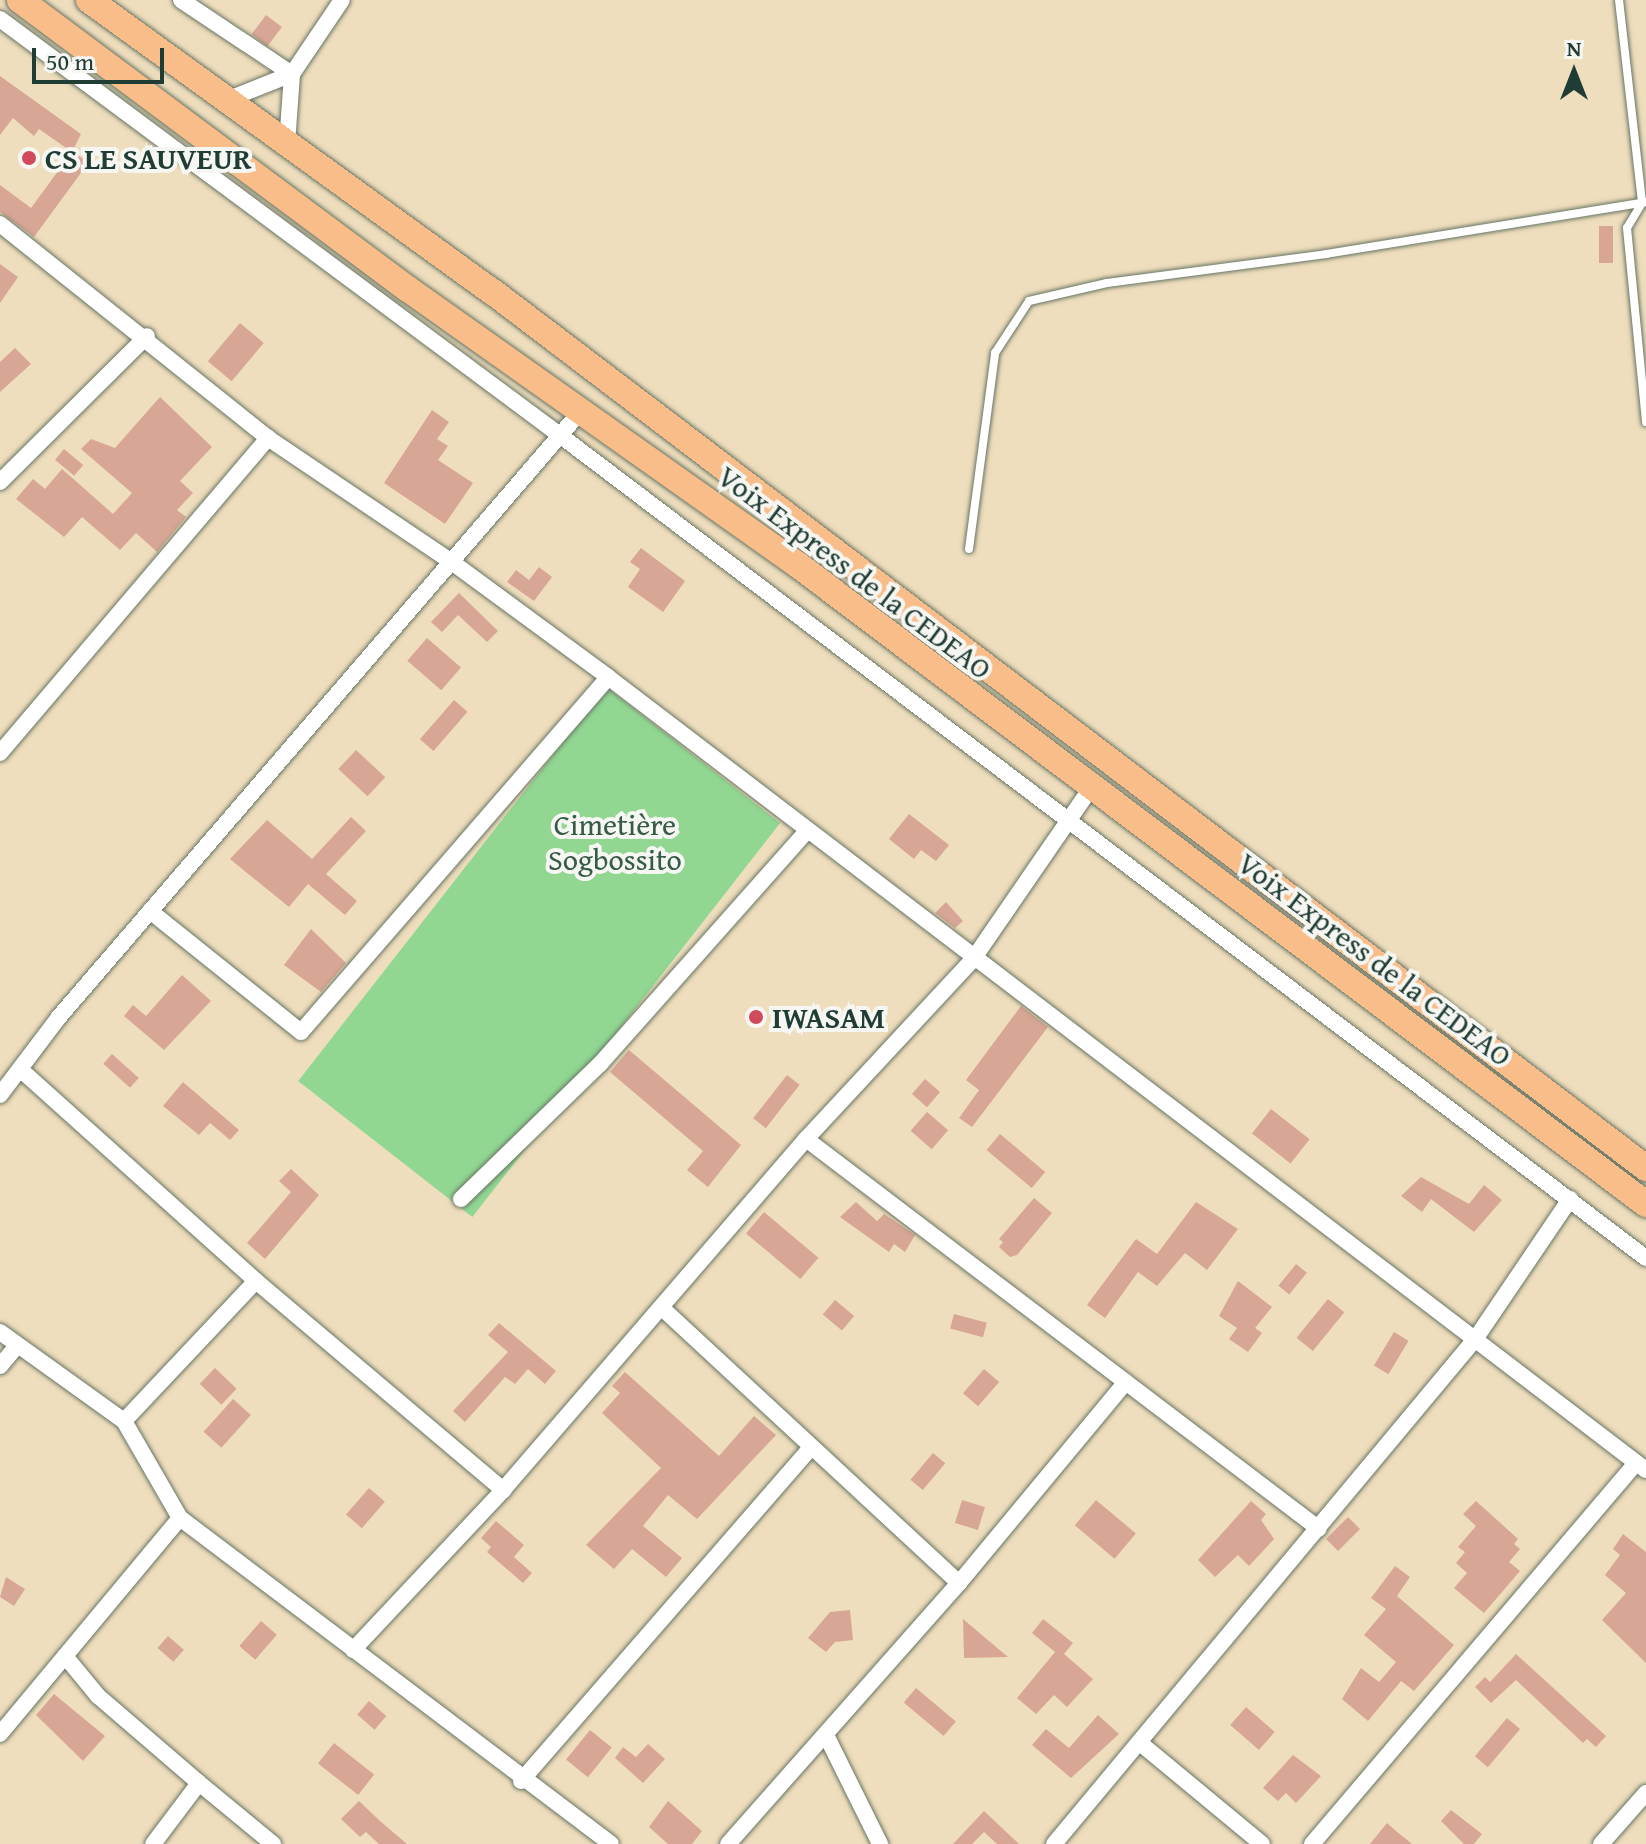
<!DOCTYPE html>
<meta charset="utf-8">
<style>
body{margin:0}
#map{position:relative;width:1646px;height:1844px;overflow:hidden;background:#efdebd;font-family:"Gentium Book Plus",serif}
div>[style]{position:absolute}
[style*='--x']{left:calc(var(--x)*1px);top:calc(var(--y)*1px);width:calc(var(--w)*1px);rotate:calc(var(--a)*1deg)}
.green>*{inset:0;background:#91d792;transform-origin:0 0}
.building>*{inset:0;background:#d8a695;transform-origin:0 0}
.roads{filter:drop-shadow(0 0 2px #687564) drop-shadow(0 0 2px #687564)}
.lane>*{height:8px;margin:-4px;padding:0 4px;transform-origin:4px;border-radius:4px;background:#fff}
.street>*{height:16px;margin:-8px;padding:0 8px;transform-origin:8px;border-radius:8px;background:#fff}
.primary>*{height:26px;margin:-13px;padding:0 13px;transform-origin:13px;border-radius:13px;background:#f8bd89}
.dots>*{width:22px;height:22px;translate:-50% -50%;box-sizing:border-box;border:4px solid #f6f6f2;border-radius:50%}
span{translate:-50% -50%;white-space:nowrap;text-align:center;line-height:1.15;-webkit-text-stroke:8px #f6f6f2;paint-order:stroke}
.poi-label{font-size:30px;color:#1f3d34;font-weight:700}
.left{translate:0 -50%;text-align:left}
.street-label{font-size:30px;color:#1f3d34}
.park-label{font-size:30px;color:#365c47}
.north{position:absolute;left:1534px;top:32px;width:80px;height:80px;-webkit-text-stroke:6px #f6f6f2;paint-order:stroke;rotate:0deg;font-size:22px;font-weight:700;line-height:32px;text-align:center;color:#1f3d34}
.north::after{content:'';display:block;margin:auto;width:28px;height:36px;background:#1f3d34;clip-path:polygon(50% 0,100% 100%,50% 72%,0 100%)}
.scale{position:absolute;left:32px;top:48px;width:132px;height:36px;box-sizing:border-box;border:4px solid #1f3d34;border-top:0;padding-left:10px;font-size:24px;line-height:28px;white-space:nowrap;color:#1f3d34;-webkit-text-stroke:6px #f6f6f2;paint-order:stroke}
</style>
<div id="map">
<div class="green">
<i style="left:606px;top:687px;width:221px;height:500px;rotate:38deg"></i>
</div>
<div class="building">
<i style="left:266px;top:15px;width:20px;height:24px;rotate:37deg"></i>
<i style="clip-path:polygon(0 76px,81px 134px,72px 152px,39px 129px,34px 136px,13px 118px,0 135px)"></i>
<i style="clip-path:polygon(72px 152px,89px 162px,34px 237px,0 212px,0 185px,31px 208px)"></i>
<i style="left:1599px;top:226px;width:14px;height:37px"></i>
<i style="clip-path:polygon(0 264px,18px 277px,0 303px)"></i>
<i style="left:240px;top:323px;width:31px;height:50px;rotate:40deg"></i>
<i style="clip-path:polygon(15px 348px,31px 364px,0 392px,0 362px)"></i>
<i style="clip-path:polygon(160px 397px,212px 447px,180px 481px,193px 493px,177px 510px,186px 517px,157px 552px,136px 533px,120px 550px,82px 517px,64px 537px,16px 499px,33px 479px,45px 489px,62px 469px,113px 514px,132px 493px,81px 449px,91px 439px,115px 448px)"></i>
<i style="clip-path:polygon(432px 410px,449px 422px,437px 439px,448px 446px,438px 460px,473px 483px,445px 524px,384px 483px)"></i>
<i style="left:64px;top:449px;width:25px;height:14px;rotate:40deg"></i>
<i style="clip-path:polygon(641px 548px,685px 581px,663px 612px,628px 587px,640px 569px,630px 562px)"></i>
<i style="clip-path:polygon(539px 567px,552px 577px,534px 601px,507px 582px,516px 570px,529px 580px)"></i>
<i style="clip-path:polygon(459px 593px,498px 631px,487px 642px,458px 615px,442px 632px,431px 622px)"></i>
<i style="left:427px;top:638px;width:45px;height:30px;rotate:41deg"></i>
<i style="left:454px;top:700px;width:18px;height:52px;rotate:41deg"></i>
<i style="left:356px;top:750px;width:40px;height:26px;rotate:43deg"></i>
<i style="clip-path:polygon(909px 814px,949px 845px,936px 861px,921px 850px,914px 859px,889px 839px)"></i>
<i style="clip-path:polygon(351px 817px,366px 831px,326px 874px,357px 901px,345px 915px,308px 884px,289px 907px,230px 859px,267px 820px,312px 859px)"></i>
<i style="clip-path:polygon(946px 902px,963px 921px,955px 928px,935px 913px)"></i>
<i style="clip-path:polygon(311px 929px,346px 963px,321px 992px,284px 965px)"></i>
<i style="clip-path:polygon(182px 975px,211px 1001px,164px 1050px,124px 1016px,133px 1005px,146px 1016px)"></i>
<i style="clip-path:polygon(1021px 1006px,1048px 1027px,972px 1127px,959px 1118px,979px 1090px,966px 1080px)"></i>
<i style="clip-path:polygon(629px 1050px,741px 1145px,708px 1187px,687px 1170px,703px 1151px,610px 1072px)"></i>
<i style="left:112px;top:1054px;width:36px;height:13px;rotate:42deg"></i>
<i style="left:787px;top:1075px;width:16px;height:55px;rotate:38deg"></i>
<i style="left:925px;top:1079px;width:20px;height:20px;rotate:41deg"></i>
<i style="clip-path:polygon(183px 1082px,239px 1130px,230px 1140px,210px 1123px,199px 1135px,163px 1106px)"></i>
<i style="left:1271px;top:1109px;width:49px;height:31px;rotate:38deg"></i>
<i style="left:927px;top:1112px;width:28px;height:25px;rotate:41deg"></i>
<i style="left:1000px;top:1134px;width:59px;height:21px;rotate:40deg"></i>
<i style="clip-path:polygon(291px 1169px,319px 1195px,265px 1259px,247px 1243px,291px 1192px,279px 1181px)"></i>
<i style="clip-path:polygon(1421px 1177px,1469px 1204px,1484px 1185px,1502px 1200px,1474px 1232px,1431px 1199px,1422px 1212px,1401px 1196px)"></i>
<i style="clip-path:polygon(1034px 1198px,1052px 1213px,1017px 1255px,1010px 1257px,999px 1247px,1003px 1242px,999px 1239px)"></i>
<i style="clip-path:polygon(856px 1202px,877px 1221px,884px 1214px,915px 1235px,905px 1252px,894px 1244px,889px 1252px,840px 1217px)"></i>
<i style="clip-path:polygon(1196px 1202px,1238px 1229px,1207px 1270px,1185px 1253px,1157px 1286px,1138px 1272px,1105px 1318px,1087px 1305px,1136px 1239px,1157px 1254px)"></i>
<i style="left:764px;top:1212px;width:71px;height:28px;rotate:40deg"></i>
<i style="left:1296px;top:1264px;width:14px;height:28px;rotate:39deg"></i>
<i style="clip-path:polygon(1238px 1281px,1272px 1307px,1255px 1328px,1262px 1333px,1248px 1352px,1229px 1339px,1237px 1328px,1219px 1316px)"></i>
<i style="left:1328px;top:1299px;width:21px;height:50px;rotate:39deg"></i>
<i style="left:835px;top:1300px;width:25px;height:19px;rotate:40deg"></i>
<i style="left:954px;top:1314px;width:34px;height:15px;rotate:15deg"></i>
<i style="clip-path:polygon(499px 1323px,556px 1371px,545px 1384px,528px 1369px,515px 1384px,505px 1377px,465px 1422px,453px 1411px,508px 1352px,488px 1335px)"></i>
<i style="left:1394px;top:1332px;width:17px;height:39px;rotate:31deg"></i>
<i style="left:215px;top:1368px;width:30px;height:22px;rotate:44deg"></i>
<i style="left:984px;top:1369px;width:20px;height:32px;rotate:41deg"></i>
<i style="clip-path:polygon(625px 1372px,719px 1456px,754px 1416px,776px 1435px,697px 1519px,668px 1495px,643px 1526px,682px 1558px,666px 1577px,632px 1549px,614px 1569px,586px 1545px,661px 1468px,602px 1413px,620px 1393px,612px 1386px)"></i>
<i style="left:233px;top:1399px;width:24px;height:44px;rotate:42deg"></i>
<i style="left:933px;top:1453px;width:16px;height:35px;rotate:40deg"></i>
<i style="left:369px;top:1488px;width:21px;height:35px;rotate:41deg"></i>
<i style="left:962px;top:1500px;width:24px;height:24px;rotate:17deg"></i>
<i style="left:1096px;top:1500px;width:52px;height:33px;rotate:40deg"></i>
<i style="clip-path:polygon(1251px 1501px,1266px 1514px,1261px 1520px,1274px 1539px,1249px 1566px,1238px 1555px,1215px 1577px,1198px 1560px)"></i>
<i style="clip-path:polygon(1476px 1501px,1518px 1539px,1514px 1544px,1520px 1549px,1509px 1562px,1520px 1571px,1484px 1613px,1454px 1588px,1467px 1573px,1456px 1563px,1465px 1552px,1458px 1547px,1476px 1526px,1463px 1514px)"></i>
<i style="left:1348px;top:1517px;width:17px;height:31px;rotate:45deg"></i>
<i style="clip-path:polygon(496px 1521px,524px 1545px,514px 1557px,532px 1573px,523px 1583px,487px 1552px,491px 1547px,481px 1538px)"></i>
<i style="clip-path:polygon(1623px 1534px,1646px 1552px,1646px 1663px,1602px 1620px,1626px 1593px,1605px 1575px,1620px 1555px,1613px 1549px)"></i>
<i style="clip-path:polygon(1395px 1566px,1410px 1577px,1397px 1596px,1454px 1645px,1414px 1691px,1401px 1681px,1368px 1721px,1342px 1699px,1361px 1668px,1379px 1682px,1396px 1662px,1364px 1635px,1386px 1609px,1371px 1598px)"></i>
<i style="clip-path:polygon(6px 1577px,25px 1589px,14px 1606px,0 1597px)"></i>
<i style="clip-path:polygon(850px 1610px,853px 1640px,835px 1642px,826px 1652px,808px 1638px,830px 1612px)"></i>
<i style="clip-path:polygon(963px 1619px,1008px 1657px,964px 1658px)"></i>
<i style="clip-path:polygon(1043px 1619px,1073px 1643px,1064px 1654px,1093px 1679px,1067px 1707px,1054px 1695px,1036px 1714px,1017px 1698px,1055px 1652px,1032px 1633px)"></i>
<i style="left:261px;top:1621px;width:21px;height:33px;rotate:41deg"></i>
<i style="left:168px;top:1636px;width:21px;height:16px;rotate:41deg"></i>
<i style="clip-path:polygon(1516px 1654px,1606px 1736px,1596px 1747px,1587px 1739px,1583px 1743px,1516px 1680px,1491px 1703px,1475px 1687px,1485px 1677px,1490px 1682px)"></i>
<i style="left:916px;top:1688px;width:52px;height:19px;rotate:40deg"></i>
<i style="clip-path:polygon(54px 1694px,105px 1736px,83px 1761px,36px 1715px)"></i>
<i style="left:369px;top:1701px;width:23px;height:18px;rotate:41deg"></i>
<i style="left:1246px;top:1707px;width:38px;height:24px;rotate:41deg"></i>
<i style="clip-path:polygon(1098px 1715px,1119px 1734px,1071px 1778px,1032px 1745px,1046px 1729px,1069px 1748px)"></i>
<i style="left:1507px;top:1718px;width:17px;height:50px;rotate:40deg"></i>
<i style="left:590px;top:1730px;width:28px;height:38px;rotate:39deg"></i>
<i style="left:334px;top:1743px;width:51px;height:26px;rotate:38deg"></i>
<i style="clip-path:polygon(648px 1744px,665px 1759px,643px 1783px,615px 1758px,623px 1747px,636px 1757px)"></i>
<i style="clip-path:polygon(1293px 1755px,1321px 1776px,1296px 1803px,1286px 1793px,1278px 1801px,1263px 1788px)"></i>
<i style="clip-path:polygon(359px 1801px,380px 1821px,407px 1844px,379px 1844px,366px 1832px,360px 1837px,341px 1819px)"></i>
<i style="clip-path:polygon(668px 1801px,702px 1831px,692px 1844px,668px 1844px,649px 1827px)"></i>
<i style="clip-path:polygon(1451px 1810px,1482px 1834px,1474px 1844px,1464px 1844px,1441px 1821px)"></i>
<i style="clip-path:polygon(984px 1811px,1019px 1844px,997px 1844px,984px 1832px,972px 1844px,953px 1844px)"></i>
<i style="clip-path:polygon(1387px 1823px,1396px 1831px,1412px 1844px,1370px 1844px)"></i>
</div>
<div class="roads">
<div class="lane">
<i style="--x:1619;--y:0;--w:204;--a:83.5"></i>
<i style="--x:1642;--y:203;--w:29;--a:121"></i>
<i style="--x:1627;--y:228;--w:195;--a:84.4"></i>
<i style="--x:969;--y:549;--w:198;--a:-82.4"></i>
<i style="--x:995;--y:353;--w:62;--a:-56.8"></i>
<i style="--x:1029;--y:301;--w:80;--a:-13"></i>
<i style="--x:1107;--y:283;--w:221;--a:-7.5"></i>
<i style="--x:1326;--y:254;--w:324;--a:-9.2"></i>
</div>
<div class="street">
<i style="--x:181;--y:0;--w:133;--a:33.7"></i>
<i style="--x:0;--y:19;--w:699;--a:36.62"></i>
<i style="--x:561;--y:436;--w:1361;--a:37.15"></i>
<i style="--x:224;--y:101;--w:73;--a:-21.7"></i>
<i style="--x:287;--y:144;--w:70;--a:-85.9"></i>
<i style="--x:292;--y:74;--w:89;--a:-56"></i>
<i style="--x:0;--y:224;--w:343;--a:38.6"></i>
<i style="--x:268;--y:438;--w:218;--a:34"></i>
<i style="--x:449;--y:560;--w:197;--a:36.3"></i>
<i style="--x:608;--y:677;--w:1306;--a:37.38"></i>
<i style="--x:0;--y:482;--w:207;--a:-44.8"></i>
<i style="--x:0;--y:753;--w:414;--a:-49.6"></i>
<i style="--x:150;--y:911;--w:193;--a:38.7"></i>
<i style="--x:301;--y:1032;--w:469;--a:-49.1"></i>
<i style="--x:21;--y:1070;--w:316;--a:41.9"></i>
<i style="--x:256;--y:1281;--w:324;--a:40.2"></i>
<i style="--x:0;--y:1095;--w:98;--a:-52.9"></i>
<i style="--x:59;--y:1017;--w:800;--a:-49.26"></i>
<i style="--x:806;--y:1139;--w:644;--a:37.24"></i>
<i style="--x:461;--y:1199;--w:194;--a:-44.2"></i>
<i style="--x:600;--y:1064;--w:312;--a:-48.4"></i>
<i style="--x:662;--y:1308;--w:405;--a:42.8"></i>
<i style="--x:0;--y:1332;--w:153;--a:35.7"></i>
<i style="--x:124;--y:1421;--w:112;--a:60"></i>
<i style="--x:180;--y:1518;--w:540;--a:37.1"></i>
<i style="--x:0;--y:1366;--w:25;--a:-50"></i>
<i style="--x:124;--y:1421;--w:192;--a:-46.7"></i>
<i style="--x:353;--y:1650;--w:219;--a:-46.8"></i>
<i style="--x:503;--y:1490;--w:464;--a:-49.2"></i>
<i style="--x:806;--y:1139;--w:247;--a:-47.1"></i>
<i style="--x:974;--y:958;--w:205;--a:-55.5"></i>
<i style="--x:65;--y:1656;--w:52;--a:50.5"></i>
<i style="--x:98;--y:1696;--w:133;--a:40.7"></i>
<i style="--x:199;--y:1783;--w:76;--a:127"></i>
<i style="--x:0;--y:1734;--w:281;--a:-50.2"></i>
<i style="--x:826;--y:1735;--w:122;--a:63.6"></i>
<i style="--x:1140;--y:1743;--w:158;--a:39.6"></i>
<i style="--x:521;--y:1781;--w:442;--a:-49"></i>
<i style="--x:199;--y:1783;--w:96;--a:39.5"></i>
<i style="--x:728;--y:1844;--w:349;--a:-48.5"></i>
<i style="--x:959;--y:1583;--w:261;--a:-50.3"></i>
<i style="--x:1054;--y:1844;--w:659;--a:-50.17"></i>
<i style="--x:1476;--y:1338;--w:168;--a:-55.9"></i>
<i style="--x:1312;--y:1844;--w:500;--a:-49.62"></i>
<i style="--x:1601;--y:1844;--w:68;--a:-48.6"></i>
</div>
<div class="primary">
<i style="--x:20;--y:0;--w:484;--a:36.7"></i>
<i style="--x:408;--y:289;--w:478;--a:35.3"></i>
<i style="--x:798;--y:565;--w:1062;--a:37"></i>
<i style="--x:89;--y:0;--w:498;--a:35.9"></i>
<i style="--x:493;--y:292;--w:1448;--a:37.23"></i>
</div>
</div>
<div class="dots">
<i style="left:29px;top:158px;background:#d1495b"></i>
<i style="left:756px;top:1017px;background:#d1495b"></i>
</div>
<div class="poi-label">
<span class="left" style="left:45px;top:158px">CS LE SAUVEUR</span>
<span class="left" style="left:772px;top:1017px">IWASAM</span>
</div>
<div class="street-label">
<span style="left:855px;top:572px;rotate:37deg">Voix Express de la CEDEAO</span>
<span style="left:1375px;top:959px;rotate:37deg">Voix Express de la CEDEAO</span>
</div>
<div class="park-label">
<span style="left:615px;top:841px">Cimetière<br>Sogbossito</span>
</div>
<div class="north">N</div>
<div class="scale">50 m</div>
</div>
